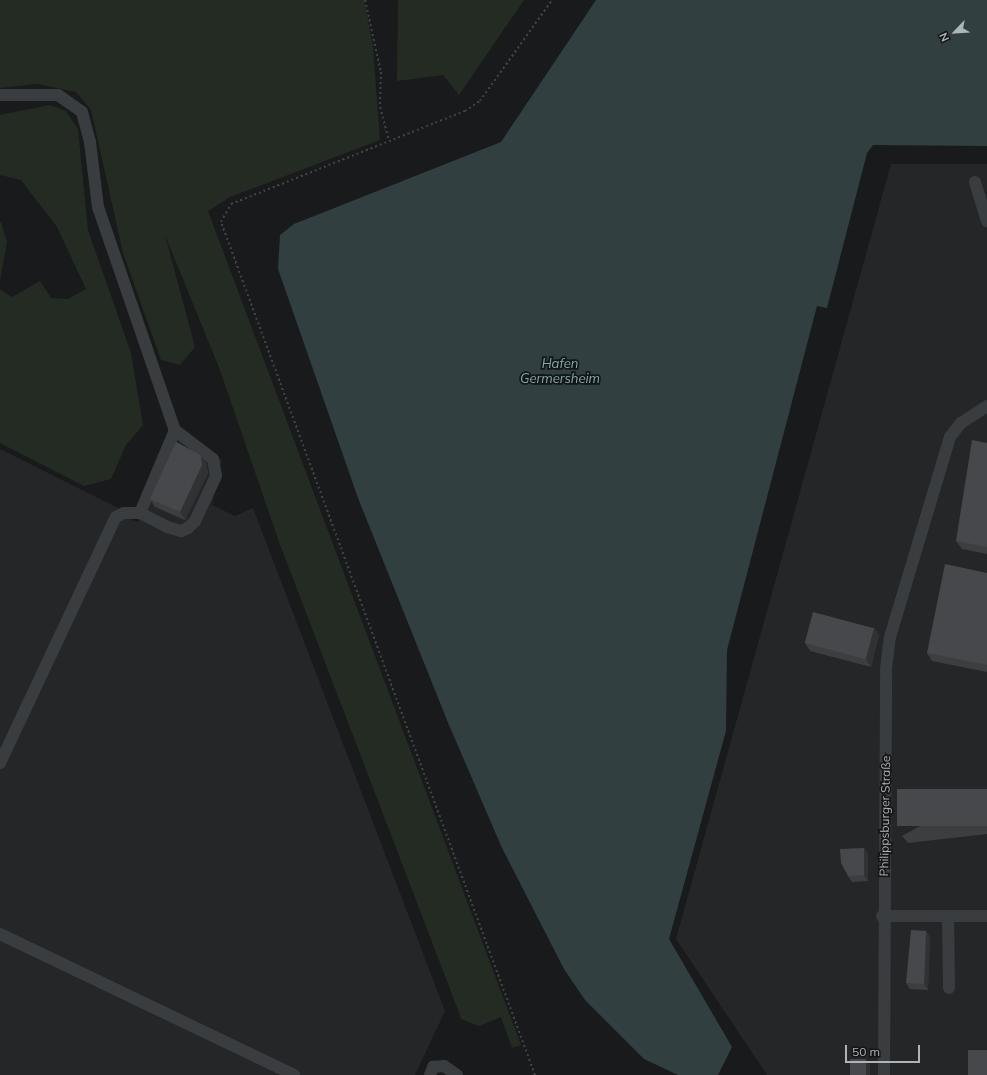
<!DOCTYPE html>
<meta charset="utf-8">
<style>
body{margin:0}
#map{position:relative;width:987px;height:1075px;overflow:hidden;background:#191a1b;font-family:Mulish,sans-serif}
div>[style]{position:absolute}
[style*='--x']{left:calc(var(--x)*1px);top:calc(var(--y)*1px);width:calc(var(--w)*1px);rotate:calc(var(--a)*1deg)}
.built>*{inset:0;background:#252628}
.green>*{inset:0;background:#242b23}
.water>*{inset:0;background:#313f41}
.path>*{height:2px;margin-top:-1px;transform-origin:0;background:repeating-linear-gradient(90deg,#404447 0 2px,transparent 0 5px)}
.minor>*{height:12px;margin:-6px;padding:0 6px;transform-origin:6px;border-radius:6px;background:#3a3d40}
.wall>*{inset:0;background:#3c3e40}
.shaded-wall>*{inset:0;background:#313234}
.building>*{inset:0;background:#46484b;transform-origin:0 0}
span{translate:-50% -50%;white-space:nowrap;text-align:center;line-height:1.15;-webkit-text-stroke:3.5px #141516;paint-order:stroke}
.street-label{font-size:12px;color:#acb5ba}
.water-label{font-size:13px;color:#85acb3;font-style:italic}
.north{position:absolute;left:935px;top:12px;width:40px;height:40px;-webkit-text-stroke:3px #141516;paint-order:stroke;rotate:245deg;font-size:11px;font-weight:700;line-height:16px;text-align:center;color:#acb5ba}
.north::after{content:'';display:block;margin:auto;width:14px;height:18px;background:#acb5ba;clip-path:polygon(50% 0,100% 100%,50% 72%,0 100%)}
.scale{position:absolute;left:845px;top:1045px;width:75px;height:18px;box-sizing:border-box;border:2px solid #acb5ba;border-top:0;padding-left:5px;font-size:12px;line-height:14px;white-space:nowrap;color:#acb5ba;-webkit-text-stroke:3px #141516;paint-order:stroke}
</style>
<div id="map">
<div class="built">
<i style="clip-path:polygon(891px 164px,987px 164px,987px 1075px,767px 1075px,676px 939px)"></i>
<i style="clip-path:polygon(175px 430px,222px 460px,212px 505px,235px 516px,253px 508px,445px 1011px,415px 1075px,0 1075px,0 449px,122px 510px,129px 519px,138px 522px)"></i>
</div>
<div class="green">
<i style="clip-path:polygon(0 0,364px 0,373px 46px,380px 140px,230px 197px,208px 211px,521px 1045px,512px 1048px,501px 1017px,479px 1026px,461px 1019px,458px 1010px,279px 542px,220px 370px,165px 235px,195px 347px,180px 365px,161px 360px,123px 253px,91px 110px,76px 92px,37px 84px,0 88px)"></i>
<i style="clip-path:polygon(398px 0,524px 0,459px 95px,443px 75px,397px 81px)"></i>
<i style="clip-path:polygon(50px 105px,66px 111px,78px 129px,88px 230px,131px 353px,143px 425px,126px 445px,111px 479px,84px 486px,0 443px,0 289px,12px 297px,40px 281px,51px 298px,68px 299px,86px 289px,57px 227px,21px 180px,0 175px,0 115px)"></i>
<i style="clip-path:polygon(1px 222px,7px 242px,0 281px,0 223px)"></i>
</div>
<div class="water">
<i style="clip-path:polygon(596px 0,987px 0,987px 146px,873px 145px,867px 153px,827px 308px,817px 306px,727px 650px,726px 731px,669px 939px,732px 1047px,718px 1075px,678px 1075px,644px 1059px,585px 1000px,564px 969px,502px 848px,449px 725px,358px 498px,278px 269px,280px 235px,294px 224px,501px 142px)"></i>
</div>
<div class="path">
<i style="--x:365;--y:0;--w:74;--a:77.5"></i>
<i style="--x:381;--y:72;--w:35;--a:92"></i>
<i style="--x:380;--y:107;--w:35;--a:75"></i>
<i style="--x:535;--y:1075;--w:909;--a:-110.21"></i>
<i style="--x:221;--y:222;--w:21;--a:-61"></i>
<i style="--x:231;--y:204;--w:252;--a:-21.7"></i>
<i style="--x:465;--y:111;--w:18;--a:-34"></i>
<i style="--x:480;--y:101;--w:124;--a:-54.5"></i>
</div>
<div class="minor">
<i style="--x:0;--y:95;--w:58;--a:0"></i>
<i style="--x:58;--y:95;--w:29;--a:35"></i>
<i style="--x:82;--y:112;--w:31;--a:75"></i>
<i style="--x:90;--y:142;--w:65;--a:83"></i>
<i style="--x:98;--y:207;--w:236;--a:71"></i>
<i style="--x:975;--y:182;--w:41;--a:72.9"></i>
<i style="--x:0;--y:763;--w:272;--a:-64.8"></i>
<i style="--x:116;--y:517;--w:9;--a:-27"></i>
<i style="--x:124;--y:513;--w:16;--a:0"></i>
<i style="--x:140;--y:513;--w:30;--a:27"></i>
<i style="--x:167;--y:527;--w:15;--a:16"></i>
<i style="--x:181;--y:531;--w:8;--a:-23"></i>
<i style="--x:188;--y:528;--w:10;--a:-45"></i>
<i style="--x:195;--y:521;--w:50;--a:-65"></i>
<i style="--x:216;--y:476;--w:17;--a:-100"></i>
<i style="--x:213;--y:459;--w:48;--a:-142.7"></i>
<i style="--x:175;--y:430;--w:90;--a:112.9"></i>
<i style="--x:882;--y:916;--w:105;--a:0"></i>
<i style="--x:948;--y:916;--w:72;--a:89.2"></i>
<i style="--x:0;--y:934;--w:326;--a:25.6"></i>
<i style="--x:430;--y:1075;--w:9;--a:-69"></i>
<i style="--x:433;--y:1067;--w:11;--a:-5"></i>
<i style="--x:444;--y:1066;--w:16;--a:35"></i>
<i style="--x:884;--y:1075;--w:406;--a:-89.7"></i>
<i style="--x:886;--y:669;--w:32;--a:-83"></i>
<i style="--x:890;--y:637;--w:209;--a:-73.3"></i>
<i style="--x:950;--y:437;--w:18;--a:-52"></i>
<i style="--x:961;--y:423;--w:31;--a:-33"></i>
</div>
<div class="wall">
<i style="clip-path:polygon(987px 443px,987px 554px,962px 549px,956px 541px)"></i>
<i style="clip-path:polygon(201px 455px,206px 463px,208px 473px,185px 520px,155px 507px,150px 499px)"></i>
<i style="clip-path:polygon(987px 573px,987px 672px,932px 661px,927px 653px)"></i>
<i style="clip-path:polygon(874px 628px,879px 635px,871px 667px,810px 651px,805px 643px)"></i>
<i style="clip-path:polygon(987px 789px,987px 834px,908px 843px,902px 836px)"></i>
<i style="clip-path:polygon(864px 848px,868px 854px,868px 881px,852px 882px,848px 876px)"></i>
<i style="clip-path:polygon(926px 931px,930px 937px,928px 990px,910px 989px,906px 983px)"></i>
</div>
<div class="shaded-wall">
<i style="clip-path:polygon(201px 455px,206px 463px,208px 473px,185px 520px,180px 512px)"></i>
<i style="clip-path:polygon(874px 628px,879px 635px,871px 667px,866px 659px)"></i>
<i style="clip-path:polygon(864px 848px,868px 854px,868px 881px,864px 875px)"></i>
<i style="clip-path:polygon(926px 931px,930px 937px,928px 990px,924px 984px)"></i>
<i style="clip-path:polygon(866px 1059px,870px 1065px,870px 1075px,865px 1075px)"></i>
</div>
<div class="building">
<i style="clip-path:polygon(972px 440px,987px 443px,987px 547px,956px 541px)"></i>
<i style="clip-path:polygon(176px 442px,201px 455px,202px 465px,180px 512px,150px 499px)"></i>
<i style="clip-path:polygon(945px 564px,987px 573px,987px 665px,927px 653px)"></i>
<i style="left:813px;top:612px;width:63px;height:32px;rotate:15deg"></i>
<i style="left:987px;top:789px;width:37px;height:90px;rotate:90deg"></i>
<i style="clip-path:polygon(864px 848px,864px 875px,848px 876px,841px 863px,840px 849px)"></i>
<i style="clip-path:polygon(911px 930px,926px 931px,924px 984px,906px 983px)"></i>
<i style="left:968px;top:1050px;width:19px;height:25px"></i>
<i style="left:850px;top:1059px;width:16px;height:16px"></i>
</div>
<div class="street-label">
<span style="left:885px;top:816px;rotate:-89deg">Philippsburger Straße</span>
</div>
<div class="water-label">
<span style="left:560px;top:371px">Hafen<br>Germersheim</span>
</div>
<div class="north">N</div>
<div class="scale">50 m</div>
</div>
